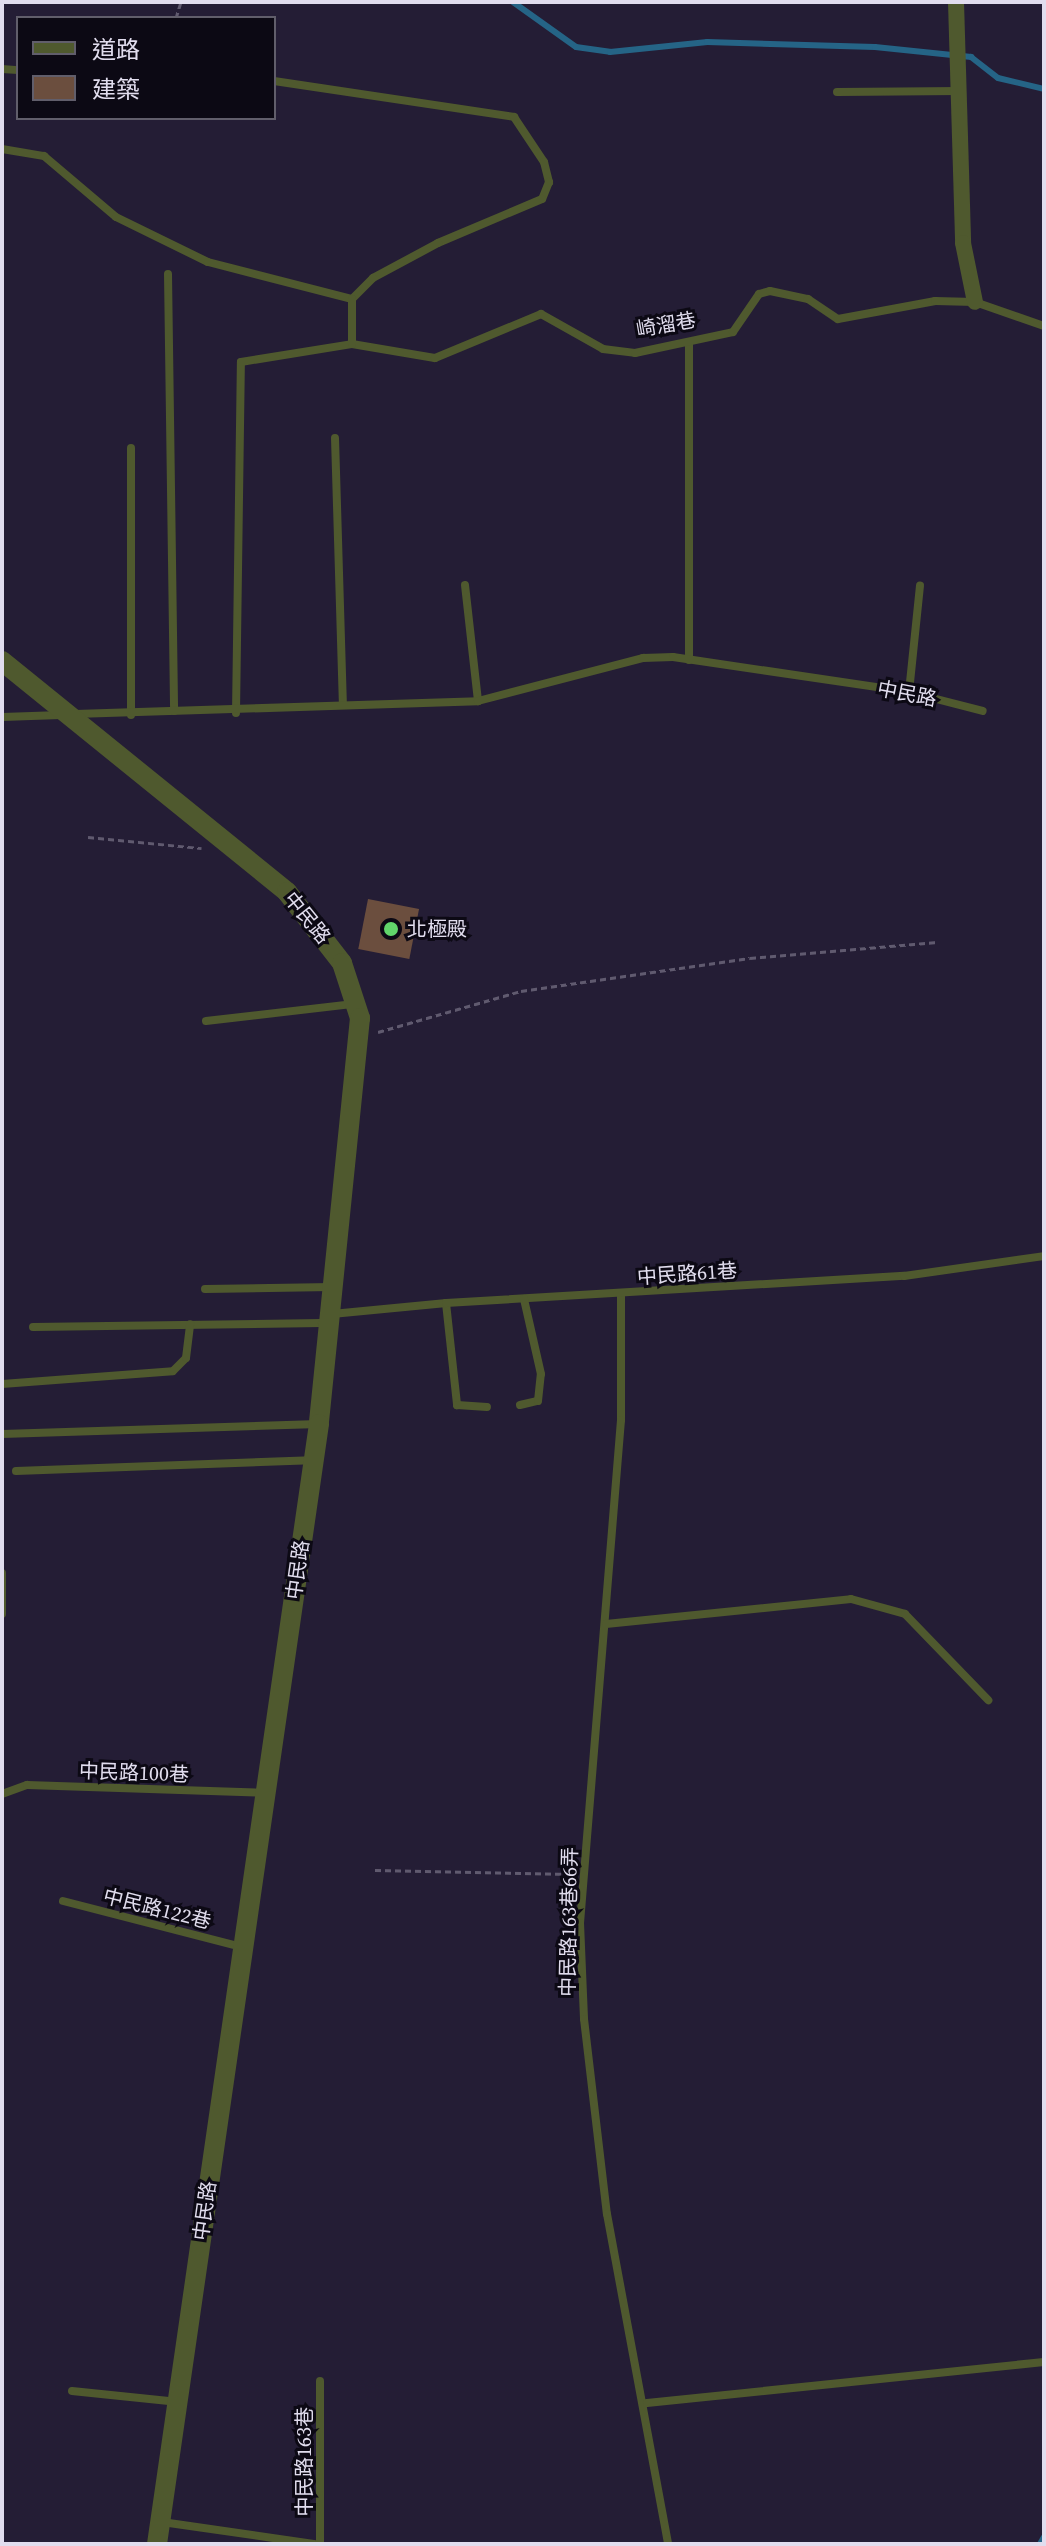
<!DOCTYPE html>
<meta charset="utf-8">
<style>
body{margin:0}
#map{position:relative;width:1046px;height:2546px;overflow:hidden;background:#241d35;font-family:"Source Serif 4","Noto Sans TC",serif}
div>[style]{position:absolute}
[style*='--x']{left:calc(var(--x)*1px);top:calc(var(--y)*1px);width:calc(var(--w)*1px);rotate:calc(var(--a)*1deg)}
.stream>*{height:6px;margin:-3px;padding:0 3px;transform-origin:3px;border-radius:3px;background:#256486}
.building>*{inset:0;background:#6b4e3e;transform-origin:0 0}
.path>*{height:3px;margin-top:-1.5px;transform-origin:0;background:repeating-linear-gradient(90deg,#605a6f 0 6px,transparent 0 10px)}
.service>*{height:8px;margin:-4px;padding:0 4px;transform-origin:4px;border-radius:4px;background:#4f592e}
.minor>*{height:16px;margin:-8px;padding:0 8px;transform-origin:8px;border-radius:8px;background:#4f592e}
.tertiary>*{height:20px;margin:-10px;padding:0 10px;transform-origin:10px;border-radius:10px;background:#4f592e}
.dots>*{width:22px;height:22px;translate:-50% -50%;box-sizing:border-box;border:4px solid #0c0914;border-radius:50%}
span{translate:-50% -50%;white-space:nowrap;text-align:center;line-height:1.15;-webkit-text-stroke:6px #0c0914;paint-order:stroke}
.street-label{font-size:20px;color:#e1ddee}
.poi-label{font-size:20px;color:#e1ddee}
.left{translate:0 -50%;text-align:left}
.frame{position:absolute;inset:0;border:4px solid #e1ddee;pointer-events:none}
.legend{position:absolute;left:16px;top:16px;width:260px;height:104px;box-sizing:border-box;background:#0c0914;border:2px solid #615e6b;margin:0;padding:10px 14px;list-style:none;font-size:24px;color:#e1ddee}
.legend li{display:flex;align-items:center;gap:16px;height:40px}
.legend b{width:40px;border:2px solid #615e6b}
</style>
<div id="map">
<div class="stream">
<i style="--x:513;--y:2;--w:77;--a:35.5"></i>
<i style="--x:576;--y:47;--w:34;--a:8"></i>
<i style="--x:610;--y:52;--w:98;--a:-5.9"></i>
<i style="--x:707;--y:42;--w:168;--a:1.7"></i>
<i style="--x:875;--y:47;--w:97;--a:5.9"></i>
<i style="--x:971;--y:57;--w:34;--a:38"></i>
<i style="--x:998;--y:78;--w:47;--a:13.4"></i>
<i style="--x:1040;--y:2544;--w:8;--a:-60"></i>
</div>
<div class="building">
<i style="left:368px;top:899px;width:52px;height:51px;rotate:11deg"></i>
</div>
<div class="path">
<i style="--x:176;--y:18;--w:17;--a:-73"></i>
<i style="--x:88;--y:837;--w:114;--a:5.6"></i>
<i style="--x:378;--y:1032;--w:149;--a:-16"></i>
<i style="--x:521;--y:991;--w:231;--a:-8.2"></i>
<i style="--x:750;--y:958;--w:188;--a:-4.9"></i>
<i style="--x:375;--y:1870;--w:196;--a:1.2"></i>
</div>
<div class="service">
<i style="--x:2;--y:69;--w:16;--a:4"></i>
<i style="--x:274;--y:81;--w:243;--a:8.5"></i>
<i style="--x:514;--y:117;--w:54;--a:56.3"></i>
<i style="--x:544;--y:162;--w:21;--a:76"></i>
<i style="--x:549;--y:182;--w:18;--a:112"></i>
<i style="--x:542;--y:199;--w:113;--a:157.1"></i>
<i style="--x:438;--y:243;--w:74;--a:151.7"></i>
<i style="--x:373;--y:278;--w:30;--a:135"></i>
<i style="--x:837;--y:92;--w:123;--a:-0.5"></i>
<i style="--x:2;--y:149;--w:43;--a:9.5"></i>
<i style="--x:44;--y:156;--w:94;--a:40.3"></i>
<i style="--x:116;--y:217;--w:102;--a:26.1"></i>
<i style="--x:208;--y:262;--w:149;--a:14.4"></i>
<i style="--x:168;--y:274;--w:437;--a:89.2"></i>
<i style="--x:689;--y:343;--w:317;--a:90"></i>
<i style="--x:352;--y:344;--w:84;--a:9.6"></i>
<i style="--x:435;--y:358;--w:115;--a:-22.5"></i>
<i style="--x:541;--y:314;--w:71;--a:29.4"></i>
<i style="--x:603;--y:349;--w:32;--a:7"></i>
<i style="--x:635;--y:353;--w:100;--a:-12.1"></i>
<i style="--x:733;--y:332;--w:46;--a:-55.6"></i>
<i style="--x:759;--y:294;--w:11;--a:-15"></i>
<i style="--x:770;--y:291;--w:39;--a:12"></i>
<i style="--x:808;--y:299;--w:36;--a:34"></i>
<i style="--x:838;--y:319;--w:99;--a:-10.5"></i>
<i style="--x:935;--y:301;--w:40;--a:1.4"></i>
<i style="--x:975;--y:302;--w:73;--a:19.2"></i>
<i style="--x:335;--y:438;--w:267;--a:88.3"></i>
<i style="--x:131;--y:448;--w:267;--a:90"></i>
<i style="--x:465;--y:585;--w:117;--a:83.6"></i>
<i style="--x:909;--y:692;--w:107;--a:-84.1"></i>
<i style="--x:236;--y:713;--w:351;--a:-89.2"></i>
<i style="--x:241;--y:362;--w:112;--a:-9.2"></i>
<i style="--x:352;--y:344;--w:45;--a:-90"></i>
<i style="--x:75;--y:714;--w:403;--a:-1.8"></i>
<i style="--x:478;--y:701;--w:171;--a:-14.6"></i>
<i style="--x:643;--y:658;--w:30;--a:-2"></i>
<i style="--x:673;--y:657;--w:239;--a:8.4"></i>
<i style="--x:909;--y:692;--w:76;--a:14.4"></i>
<i style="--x:2;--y:717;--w:59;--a:-1.9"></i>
<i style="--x:206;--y:1021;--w:149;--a:-6.6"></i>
<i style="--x:205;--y:1289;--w:127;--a:-0.9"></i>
<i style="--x:621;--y:1294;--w:126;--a:90"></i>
<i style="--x:621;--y:1420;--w:505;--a:94.66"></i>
<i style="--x:580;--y:1923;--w:96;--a:87.6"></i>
<i style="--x:584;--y:2019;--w:196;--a:83.3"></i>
<i style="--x:607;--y:2214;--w:336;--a:79.5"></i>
<i style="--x:446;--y:1303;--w:103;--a:83.8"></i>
<i style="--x:457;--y:1405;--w:30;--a:4"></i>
<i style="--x:33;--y:1327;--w:289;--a:-0.8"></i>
<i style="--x:322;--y:1323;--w:13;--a:-42"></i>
<i style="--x:332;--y:1314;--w:115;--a:-5.5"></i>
<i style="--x:446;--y:1303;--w:459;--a:-3.4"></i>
<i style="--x:904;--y:1276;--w:141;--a:-8.1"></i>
<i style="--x:2;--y:1384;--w:171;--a:-4.3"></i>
<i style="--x:173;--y:1371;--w:18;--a:-45"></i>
<i style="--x:186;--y:1358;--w:34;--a:-83"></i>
<i style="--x:520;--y:1405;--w:18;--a:-13"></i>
<i style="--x:538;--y:1401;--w:27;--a:-84"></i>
<i style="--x:541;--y:1374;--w:77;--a:-102.8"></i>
<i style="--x:2;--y:1434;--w:317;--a:-1.8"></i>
<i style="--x:16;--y:1471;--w:295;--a:-2.1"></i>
<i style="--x:2;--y:1573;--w:41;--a:90"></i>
<i style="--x:606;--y:1624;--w:246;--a:-5.8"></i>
<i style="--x:851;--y:1599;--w:56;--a:15.5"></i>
<i style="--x:905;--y:1614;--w:120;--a:46"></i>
<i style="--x:2;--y:1794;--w:27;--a:-20"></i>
<i style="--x:27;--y:1785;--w:236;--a:1.9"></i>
<i style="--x:63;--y:1901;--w:185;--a:14.4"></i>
<i style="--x:72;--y:2391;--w:107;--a:5.9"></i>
<i style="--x:647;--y:2403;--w:399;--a:-5.9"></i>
<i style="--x:162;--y:2522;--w:155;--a:8.2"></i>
<i style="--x:320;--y:2544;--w:163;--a:-90"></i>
</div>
<div class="minor">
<i style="--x:956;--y:2;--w:241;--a:88.3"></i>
<i style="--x:963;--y:243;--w:60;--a:78.5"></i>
</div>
<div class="tertiary">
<i style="--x:2;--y:661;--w:367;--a:39"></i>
<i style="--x:287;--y:892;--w:90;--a:52.2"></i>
<i style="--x:342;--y:963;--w:58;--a:71.9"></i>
<i style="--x:360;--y:1018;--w:408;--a:95.8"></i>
<i style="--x:319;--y:1424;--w:1132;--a:98.23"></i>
</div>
<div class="dots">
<i style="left:391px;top:929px;background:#61d56a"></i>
</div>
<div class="street-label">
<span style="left:666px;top:325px;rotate:-10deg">崎溜巷</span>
<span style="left:907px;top:694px;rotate:11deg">中民路</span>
<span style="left:307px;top:918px;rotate:51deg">中民路</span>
<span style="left:687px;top:1274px;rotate:-4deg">中民路61巷</span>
<span style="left:298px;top:1570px;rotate:-82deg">中民路</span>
<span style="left:134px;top:1773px;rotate:2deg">中民路100巷</span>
<span style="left:157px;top:1909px;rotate:14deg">中民路122巷</span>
<span style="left:569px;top:1922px;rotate:-89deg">中民路163巷66弄</span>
<span style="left:205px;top:2211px;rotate:-82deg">中民路</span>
<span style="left:304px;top:2462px;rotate:-90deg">中民路163巷</span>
</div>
<div class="poi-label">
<span class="left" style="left:407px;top:929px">北極殿</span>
</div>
<div class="frame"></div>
<ul class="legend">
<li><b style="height:10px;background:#4f592e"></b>道路</li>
<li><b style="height:22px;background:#6b4e3e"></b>建築</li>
</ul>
</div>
